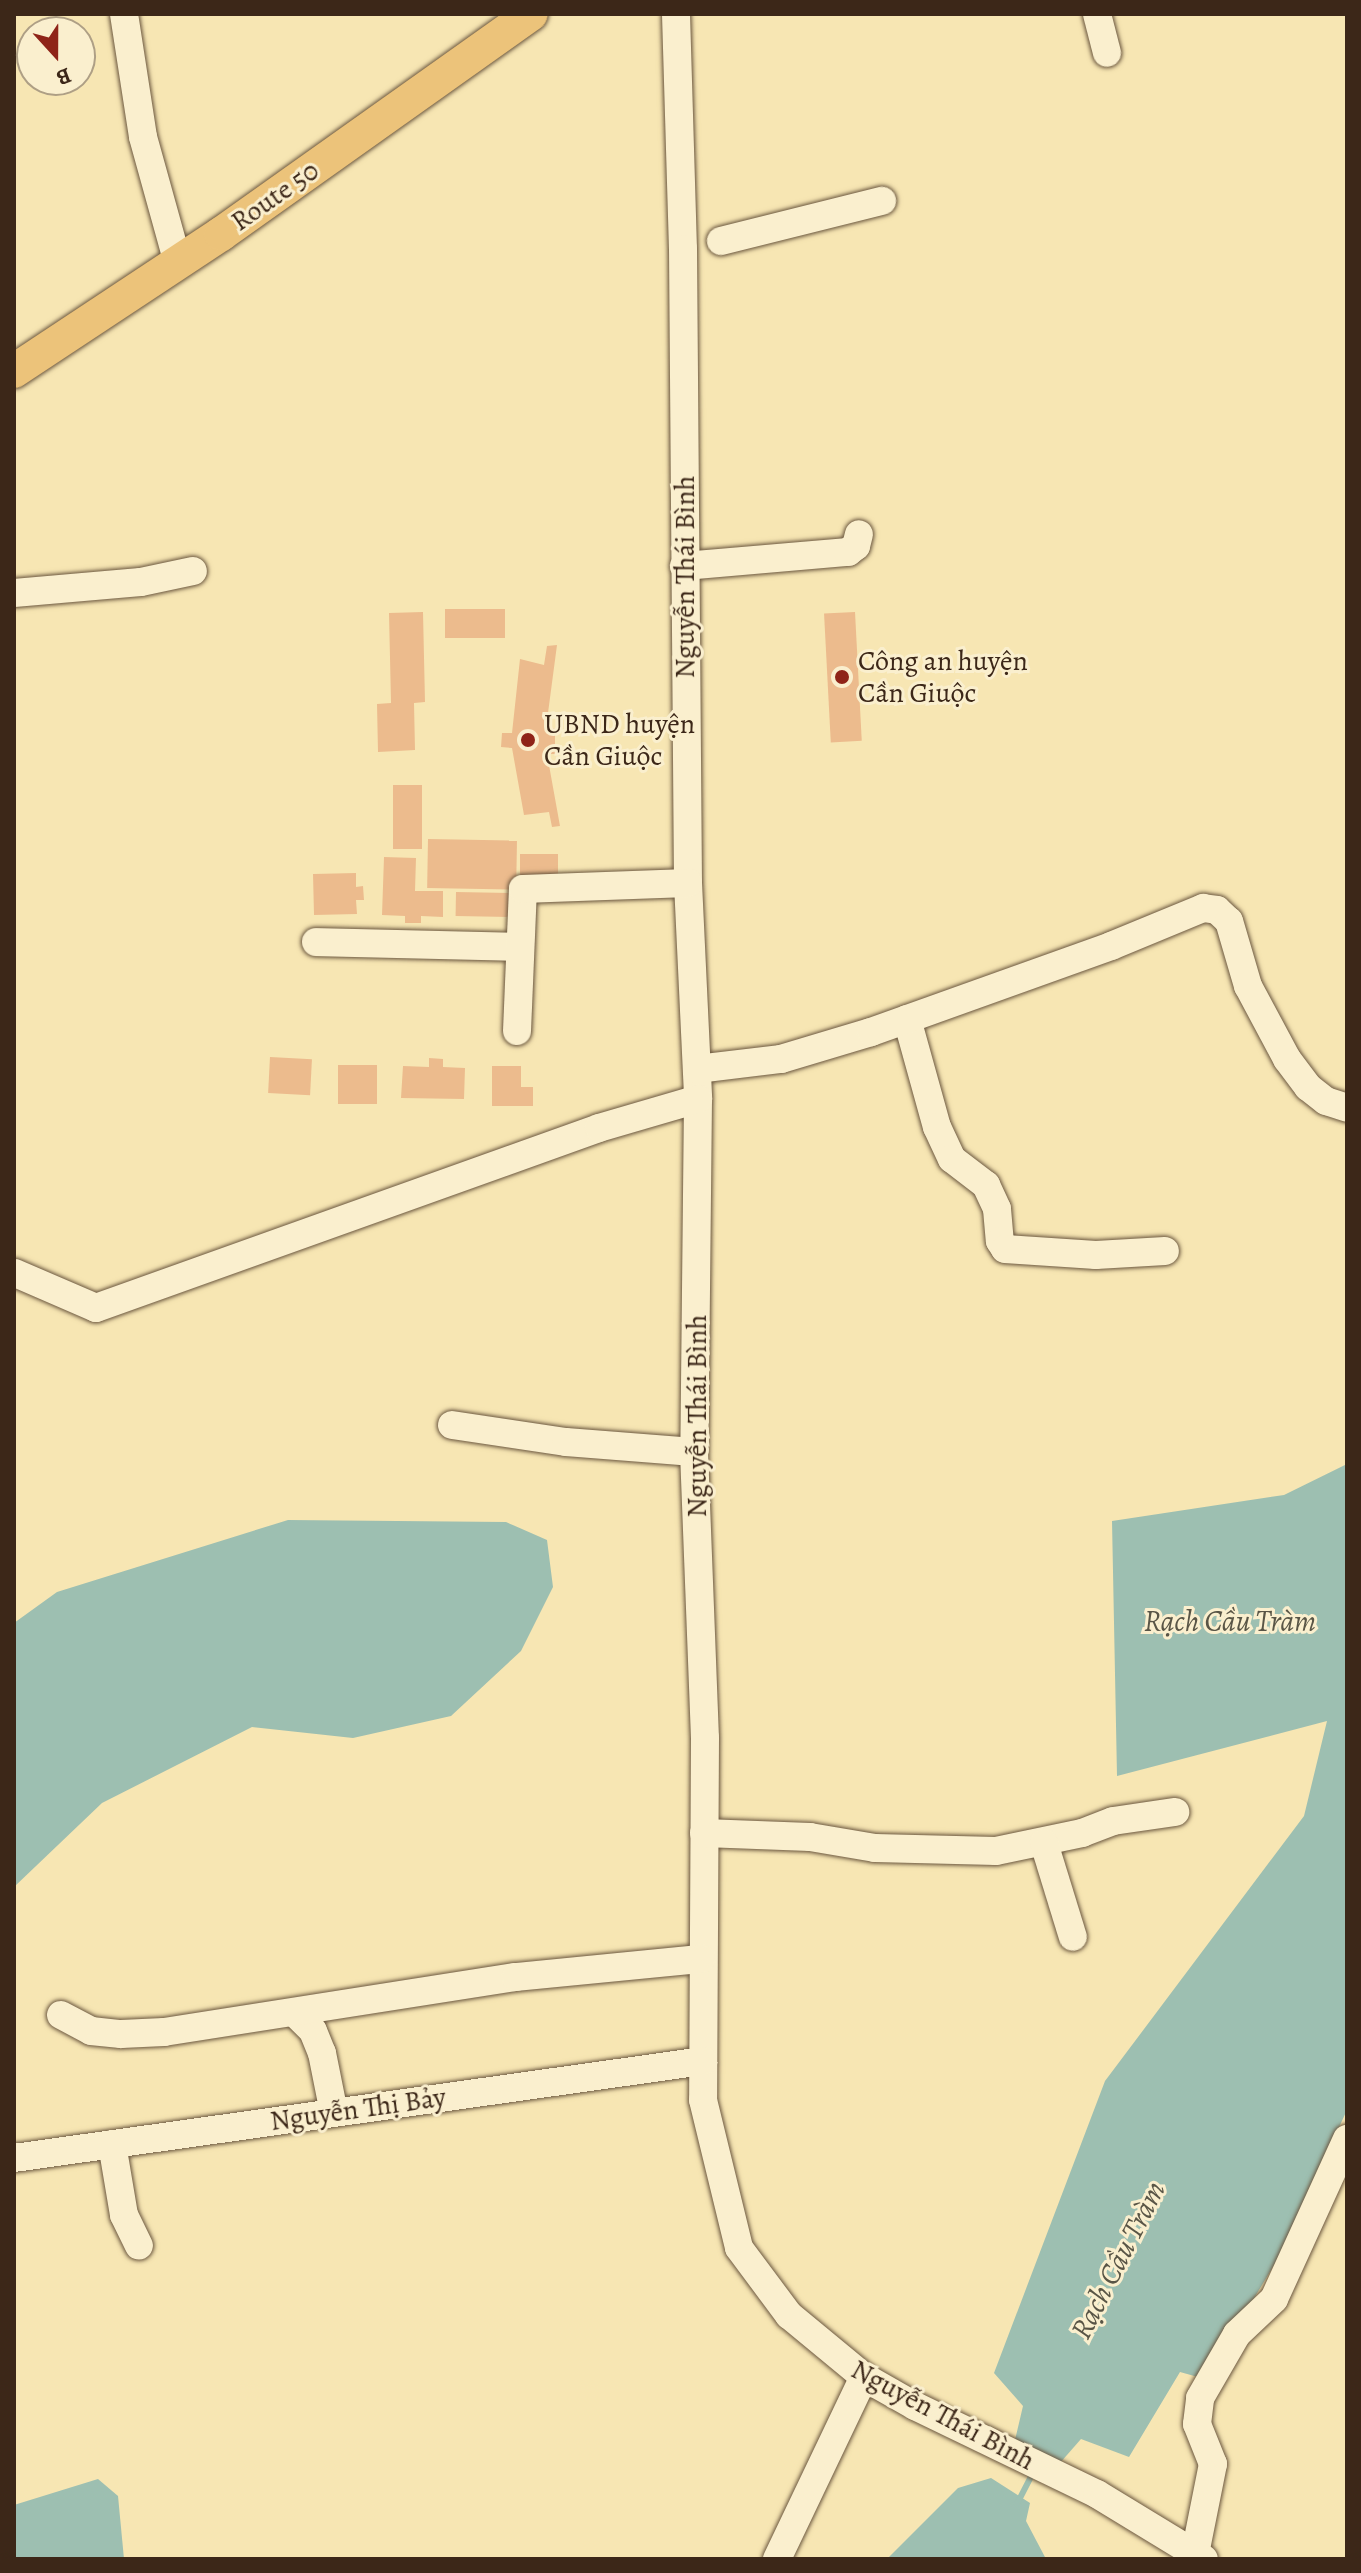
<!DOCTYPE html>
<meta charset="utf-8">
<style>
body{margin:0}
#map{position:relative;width:1361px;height:2573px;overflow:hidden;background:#f7e6b3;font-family:Alegreya,serif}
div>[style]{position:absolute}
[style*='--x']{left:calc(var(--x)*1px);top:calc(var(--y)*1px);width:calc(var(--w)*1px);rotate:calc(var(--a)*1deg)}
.water>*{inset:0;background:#9dbfb1}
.stream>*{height:6px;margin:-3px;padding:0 3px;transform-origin:3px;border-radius:3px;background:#9dbfb1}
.building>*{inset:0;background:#ecbb8d;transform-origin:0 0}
.roads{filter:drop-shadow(0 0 2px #6b573f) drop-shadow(0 0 2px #6b573f)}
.minor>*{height:28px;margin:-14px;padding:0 14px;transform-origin:14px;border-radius:14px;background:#faefce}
.major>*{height:34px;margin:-17px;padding:0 17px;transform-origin:17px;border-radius:17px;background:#ecc37a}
.dots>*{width:22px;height:22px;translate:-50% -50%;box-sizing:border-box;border:4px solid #faefce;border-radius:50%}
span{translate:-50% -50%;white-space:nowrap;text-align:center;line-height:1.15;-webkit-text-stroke:6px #faefce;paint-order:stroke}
.street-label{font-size:28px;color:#3c2718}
.poi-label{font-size:28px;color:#3c2718}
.left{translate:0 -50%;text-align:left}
.water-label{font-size:30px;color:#595546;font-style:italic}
.frame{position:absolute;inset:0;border:16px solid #3c2718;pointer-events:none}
.north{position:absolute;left:16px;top:16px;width:80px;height:80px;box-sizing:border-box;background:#faefce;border:2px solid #ae9f85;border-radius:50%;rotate:159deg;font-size:22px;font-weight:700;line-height:32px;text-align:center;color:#3c2718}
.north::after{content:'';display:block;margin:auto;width:28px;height:36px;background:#8f2418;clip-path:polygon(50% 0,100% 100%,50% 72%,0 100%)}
</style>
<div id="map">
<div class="water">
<i style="clip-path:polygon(1347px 1464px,1347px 2110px,1279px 2257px,1205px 2379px,1180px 2372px,1129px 2457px,1081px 2439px,1060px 2463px,1015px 2440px,1023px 2406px,994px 2373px,1105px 2081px,1304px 1816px,1327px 1721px,1117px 1776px,1112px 1521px,1284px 1495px)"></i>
<i style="clip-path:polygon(288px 1520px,506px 1522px,547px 1540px,553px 1587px,521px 1651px,451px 1716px,353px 1738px,252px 1727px,102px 1803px,14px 1887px,14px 1623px,57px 1592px)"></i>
<i style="clip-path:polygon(991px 2478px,1030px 2503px,1026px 2521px,1046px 2559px,887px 2559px,958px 2488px)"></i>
<i style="clip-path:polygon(98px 2479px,118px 2496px,124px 2559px,14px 2559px,14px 2505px)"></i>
</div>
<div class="stream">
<i style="--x:1017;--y:2504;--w:37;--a:-63"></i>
</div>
<div class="building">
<i style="left:505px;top:609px;width:29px;height:60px;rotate:90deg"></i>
<i style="clip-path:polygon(423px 612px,425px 702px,414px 703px,415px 750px,378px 752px,377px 704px,391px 703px,389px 613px)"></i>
<i style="left:855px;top:612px;width:129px;height:31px;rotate:87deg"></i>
<i style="clip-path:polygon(557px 645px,546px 728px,555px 728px,555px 754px,547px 754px,560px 826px,552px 827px,549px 812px,524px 815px,512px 748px,501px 747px,502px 733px,512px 733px,520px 659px,544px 665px,547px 646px)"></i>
<i style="left:393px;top:785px;width:29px;height:64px"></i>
<i style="left:428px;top:839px;width:89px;height:49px;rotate:1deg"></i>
<i style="left:520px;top:854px;width:38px;height:27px"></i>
<i style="clip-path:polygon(384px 857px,416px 858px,415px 891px,443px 891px,443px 917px,421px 916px,421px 923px,405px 923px,405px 916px,382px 915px)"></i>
<i style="clip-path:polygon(356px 873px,356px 887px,363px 886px,364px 900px,356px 900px,357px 914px,314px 915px,313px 874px)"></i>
<i style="left:456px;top:892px;width:56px;height:24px;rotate:1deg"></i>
<i style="left:270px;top:1057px;width:42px;height:36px;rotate:3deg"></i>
<i style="clip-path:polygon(429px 1058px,443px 1059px,443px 1067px,465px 1068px,464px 1099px,401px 1098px,403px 1066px,429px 1067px)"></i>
<i style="left:338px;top:1065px;width:39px;height:39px"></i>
<i style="clip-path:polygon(492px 1066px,521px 1066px,521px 1087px,533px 1087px,533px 1106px,492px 1106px)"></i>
</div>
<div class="roads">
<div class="minor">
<i style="--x:124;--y:14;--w:124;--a:81.2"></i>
<i style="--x:143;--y:137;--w:131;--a:74.5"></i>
<i style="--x:676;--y:14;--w:235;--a:88.3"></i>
<i style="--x:683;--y:249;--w:634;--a:89.55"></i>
<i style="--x:688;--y:883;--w:216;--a:87.3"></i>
<i style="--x:698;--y:1099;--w:353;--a:90.6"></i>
<i style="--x:694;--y:1452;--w:286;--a:87.8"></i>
<i style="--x:705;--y:1738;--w:362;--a:90.3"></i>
<i style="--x:703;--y:2100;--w:152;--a:76.3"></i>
<i style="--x:739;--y:2248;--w:84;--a:53.3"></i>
<i style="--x:789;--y:2315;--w:97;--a:39.6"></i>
<i style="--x:864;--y:2377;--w:59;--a:29.6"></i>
<i style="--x:915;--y:2406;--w:202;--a:25.8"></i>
<i style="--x:1097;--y:2494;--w:125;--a:31.3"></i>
<i style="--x:1097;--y:14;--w:40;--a:75.6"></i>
<i style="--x:721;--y:241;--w:166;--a:-14"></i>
<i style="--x:684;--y:566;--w:165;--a:-4.9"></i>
<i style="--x:848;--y:552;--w:10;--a:-37"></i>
<i style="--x:856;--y:546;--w:12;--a:-76"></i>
<i style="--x:14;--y:593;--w:127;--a:-5"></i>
<i style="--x:141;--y:582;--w:53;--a:-11.9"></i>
<i style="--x:316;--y:942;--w:204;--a:1.4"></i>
<i style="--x:907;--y:1019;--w:112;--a:74.5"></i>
<i style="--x:937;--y:1127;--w:35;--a:65"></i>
<i style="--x:952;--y:1159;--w:43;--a:37.4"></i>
<i style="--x:986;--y:1185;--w:26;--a:65"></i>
<i style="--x:997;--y:1209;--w:32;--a:85"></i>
<i style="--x:1000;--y:1241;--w:9;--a:58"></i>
<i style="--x:1005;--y:1249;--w:91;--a:3.8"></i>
<i style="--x:1096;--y:1255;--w:69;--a:-3.3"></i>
<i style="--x:517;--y:1031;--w:142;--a:-87.6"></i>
<i style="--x:523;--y:889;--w:165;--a:-2.1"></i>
<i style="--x:697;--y:1069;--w:85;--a:-6.8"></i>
<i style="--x:781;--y:1059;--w:94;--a:-16.7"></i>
<i style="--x:871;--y:1032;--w:255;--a:-19.7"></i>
<i style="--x:1111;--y:946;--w:100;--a:-22.4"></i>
<i style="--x:1203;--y:908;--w:14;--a:8"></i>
<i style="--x:1217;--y:910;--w:16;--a:43"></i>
<i style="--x:1229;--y:921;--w:68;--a:73.7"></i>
<i style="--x:1248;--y:986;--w:83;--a:61.9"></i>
<i style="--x:1287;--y:1059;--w:35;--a:53"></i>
<i style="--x:1308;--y:1087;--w:23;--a:38"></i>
<i style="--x:1326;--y:1101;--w:22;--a:18"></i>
<i style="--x:15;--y:1273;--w:88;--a:23.4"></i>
<i style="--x:96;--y:1308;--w:534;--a:-19.69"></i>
<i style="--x:599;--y:1128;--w:103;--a:-16.3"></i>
<i style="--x:452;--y:1425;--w:115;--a:8.5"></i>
<i style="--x:566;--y:1442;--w:128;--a:4.5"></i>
<i style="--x:704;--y:1833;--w:106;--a:2.2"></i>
<i style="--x:810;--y:1837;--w:66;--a:9.6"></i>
<i style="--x:875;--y:1848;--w:121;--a:1.4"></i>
<i style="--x:996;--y:1851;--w:88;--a:-11.8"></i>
<i style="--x:1082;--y:1833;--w:33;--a:-21"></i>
<i style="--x:1113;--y:1821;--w:63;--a:-8.3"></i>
<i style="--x:1044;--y:1843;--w:98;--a:72.9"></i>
<i style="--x:295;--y:2013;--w:25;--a:45"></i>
<i style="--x:313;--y:2031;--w:24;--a:68"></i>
<i style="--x:322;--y:2053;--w:61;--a:78.7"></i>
<i style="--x:61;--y:2015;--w:34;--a:28"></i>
<i style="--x:91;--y:2031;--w:30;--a:6"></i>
<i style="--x:121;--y:2034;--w:43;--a:-2.7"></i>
<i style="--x:164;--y:2032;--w:356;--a:-8.9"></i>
<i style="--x:516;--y:1977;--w:186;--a:-5.6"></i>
<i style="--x:112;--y:2144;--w:72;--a:80.4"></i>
<i style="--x:124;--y:2215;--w:34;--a:64"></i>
<i style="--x:14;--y:2158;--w:696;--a:-8.01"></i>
<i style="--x:1195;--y:2554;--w:92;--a:-78.7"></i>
<i style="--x:1213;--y:2464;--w:43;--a:-111.8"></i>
<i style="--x:1197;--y:2424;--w:26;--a:-83"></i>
<i style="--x:1200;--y:2398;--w:74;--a:-60"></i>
<i style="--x:1237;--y:2334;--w:51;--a:-43.4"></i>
<i style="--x:1274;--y:2299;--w:176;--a:-65.5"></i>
<i style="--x:777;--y:2559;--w:202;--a:-64.5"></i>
</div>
<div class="major">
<i style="--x:14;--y:371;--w:248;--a:-33.5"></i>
<i style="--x:221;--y:234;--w:380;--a:-35.4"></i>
</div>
</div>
<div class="dots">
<i style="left:842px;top:677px;background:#8f2418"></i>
<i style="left:528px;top:740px;background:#8f2418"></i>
</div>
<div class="street-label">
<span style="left:275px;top:196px;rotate:-35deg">Route 50</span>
<span style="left:685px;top:577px;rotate:-90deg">Nguyễn Thái Bình</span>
<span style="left:697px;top:1416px;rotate:-90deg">Nguyễn Thái Bình</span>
<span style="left:358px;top:2109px;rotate:-8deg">Nguyễn Thị Bảy</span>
<span style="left:943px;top:2415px;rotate:28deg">Nguyễn Thái Bình</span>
</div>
<div class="poi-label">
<span class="left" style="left:858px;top:677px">Công an huyện<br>Cần Giuộc</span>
<span class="left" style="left:544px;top:740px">UBND huyện<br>Cần Giuộc</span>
</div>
<div class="water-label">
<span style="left:1230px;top:1621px">Rạch Cầu Tràm</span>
<span style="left:1118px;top:2260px;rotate:-63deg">Rạch Cầu Tràm</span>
</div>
<div class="frame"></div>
<div class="north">B</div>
</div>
